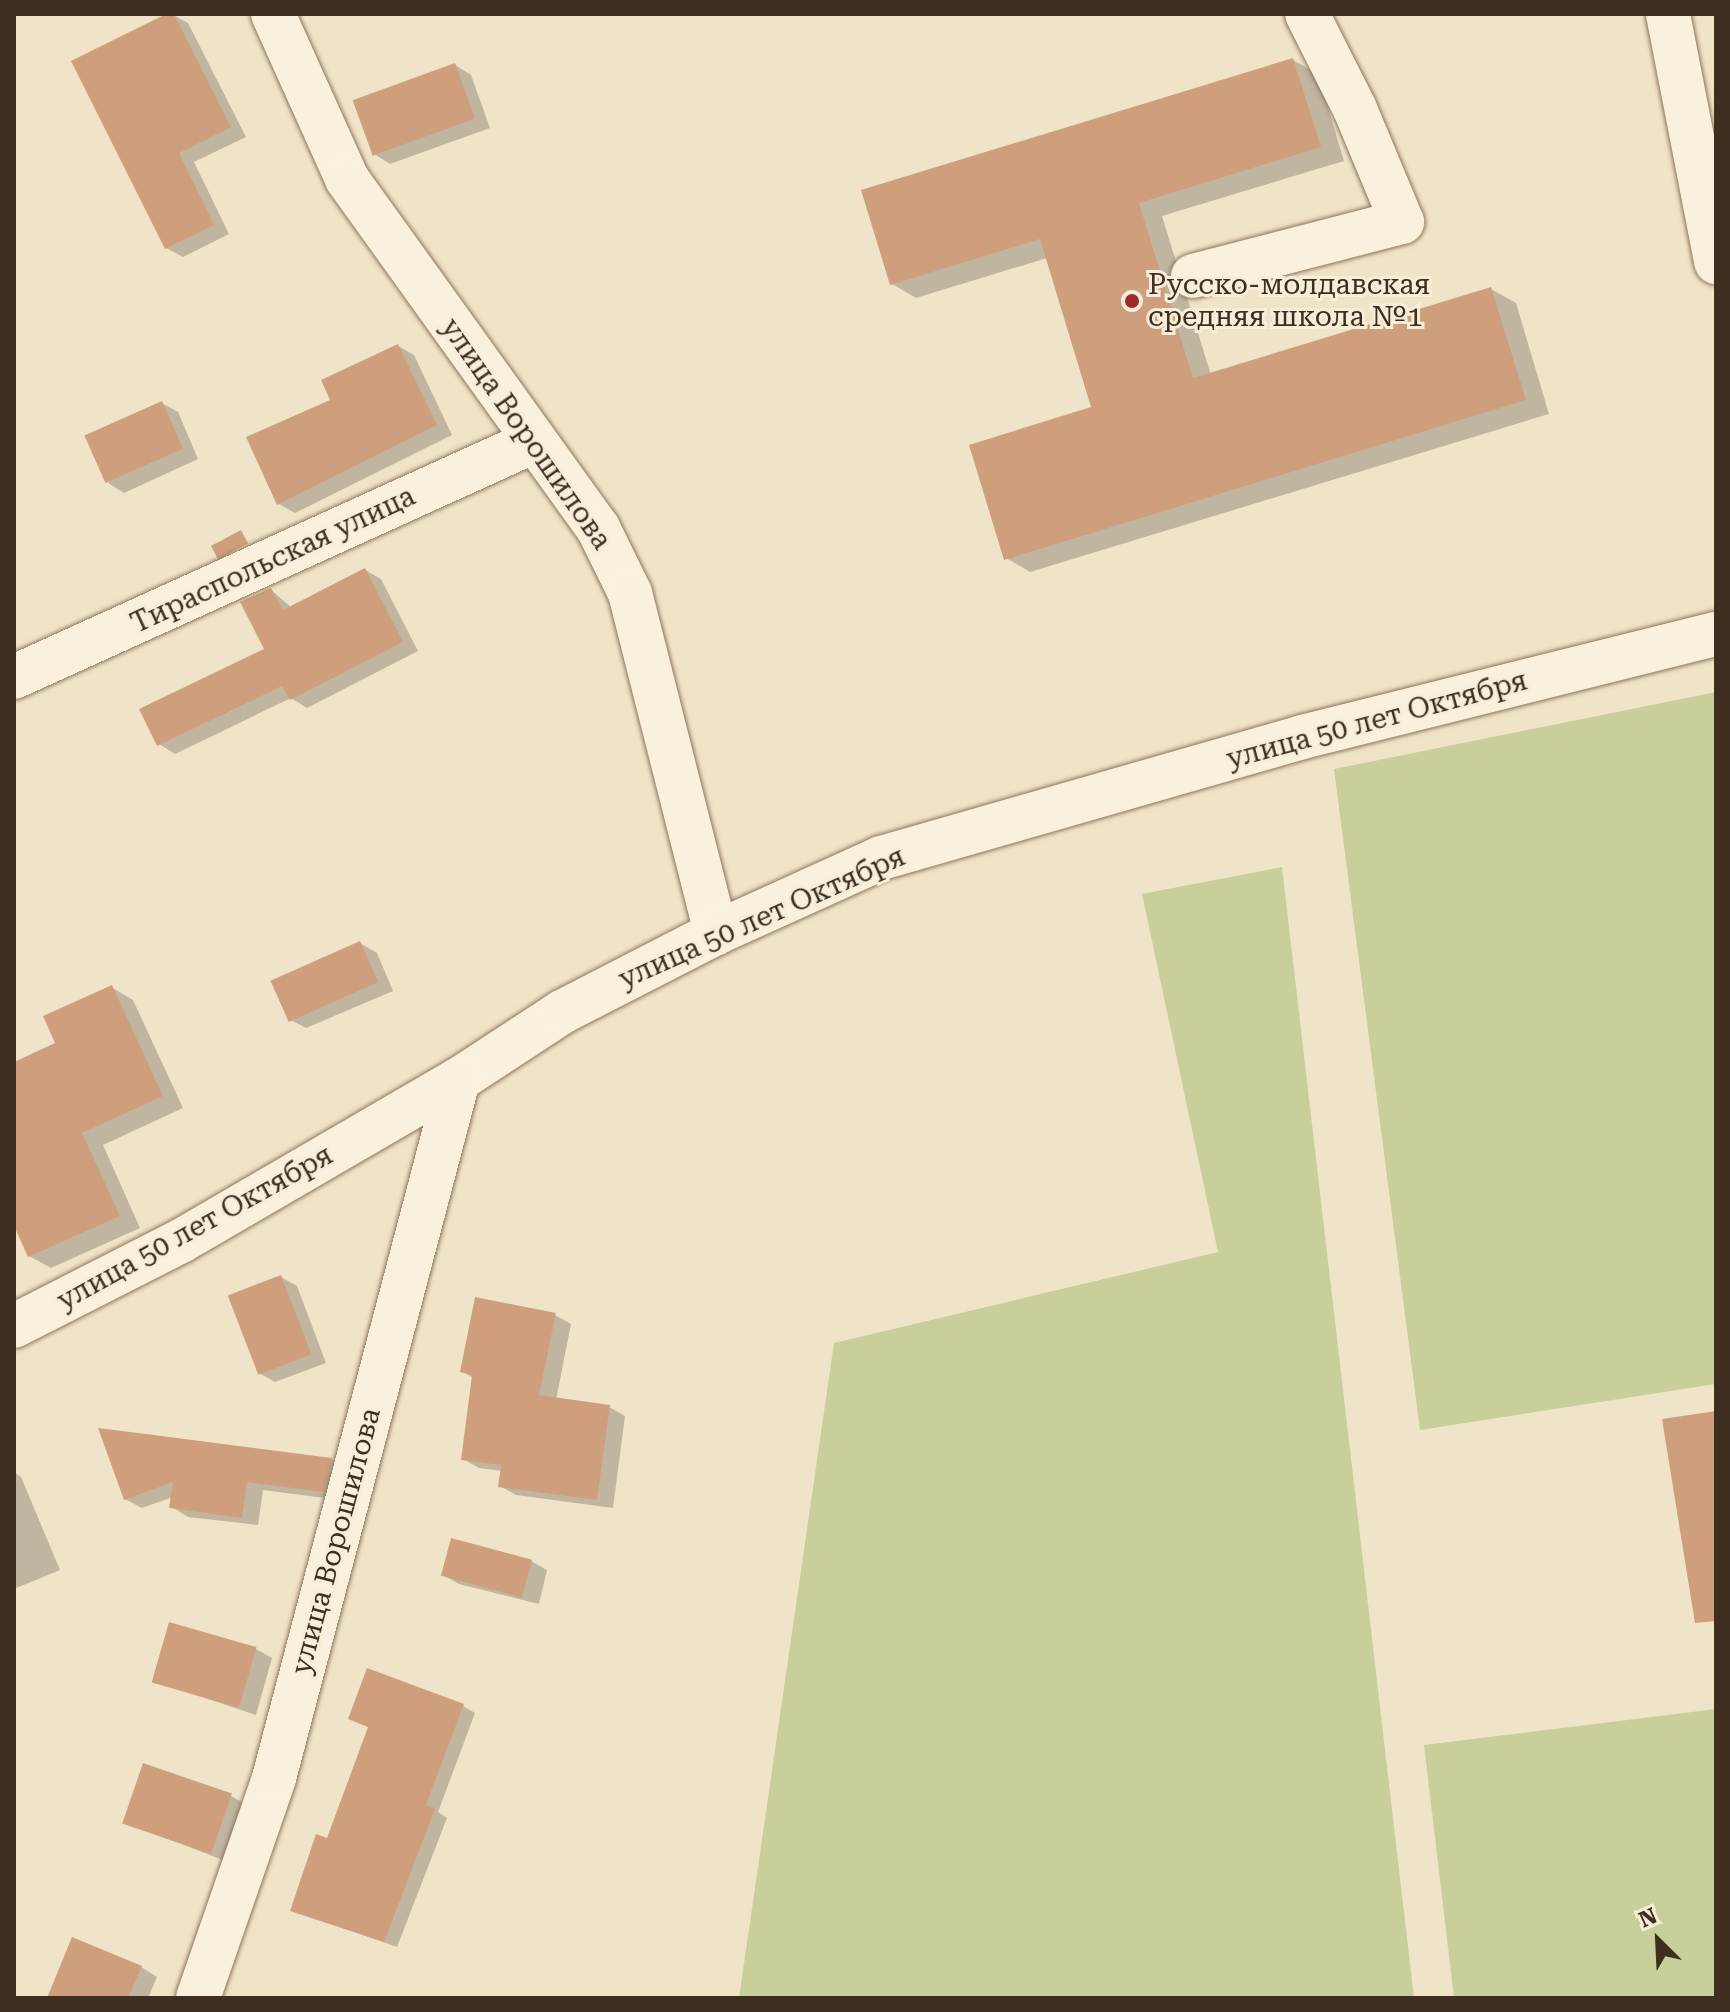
<!DOCTYPE html>
<meta charset="utf-8">
<style>
body{margin:0}
#map{position:relative;width:1730px;height:2012px;overflow:hidden;background:#f0e4c8;font-family:"Roboto Serif",serif}
div>[style]{position:absolute}
[style*='--x']{left:calc(var(--x)*1px);top:calc(var(--y)*1px);width:calc(var(--w)*1px);rotate:calc(var(--a)*1deg)}
.green>*{inset:0;background:#c9cf9b}
.shadow>*{inset:0;background:#0003}
.building>*{inset:0;background:#cf9f7d;transform-origin:0 0}
.roads{filter:drop-shadow(0 0 2px #8d765c) drop-shadow(0 0 2px #8d765c)}
.minor>*{height:44px;margin:-22px;padding:0 22px;transform-origin:22px;border-radius:22px;background:#faf1dc}
.dots>*{width:22px;height:22px;translate:-50% -50%;box-sizing:border-box;border:4px solid #f7eed8;border-radius:50%}
span{translate:-50% -50%;white-space:nowrap;text-align:center;line-height:1.15;-webkit-text-stroke:6px #f7eed8;paint-order:stroke}
.poi-label{font-size:28px;color:#3d2e20}
.left{translate:0 -50%;text-align:left}
.street-label{font-size:28px;color:#3d2e20}
.frame{position:absolute;inset:0;border:16px solid #3d2e20;pointer-events:none}
.north{position:absolute;left:1618px;top:1900px;width:80px;height:80px;-webkit-text-stroke:6px #f7eed8;paint-order:stroke;rotate:336deg;font-size:22px;font-weight:700;line-height:32px;text-align:center;color:#3d2e20}
.north::after{content:'';display:block;margin:auto;width:28px;height:36px;background:#3d2e20;clip-path:polygon(50% 0,100% 100%,50% 72%,0 100%)}
</style>
<div id="map">
<div class="green">
<i style="clip-path:polygon(1716px 692px,1716px 1384px,1420px 1430px,1334px 769px)"></i>
<i style="clip-path:polygon(1282px 867px,1414px 1998px,739px 1998px,834px 1343px,1218px 1252px,1142px 894px)"></i>
<i style="clip-path:polygon(1716px 1709px,1716px 1998px,1454px 1998px,1424px 1745px)"></i>
</div>
<div class="shadow">
<i style="clip-path:polygon(171px 14px,188px 23px,246px 137px,194px 162px,229px 234px,183px 257px,166px 248px)"></i>
<i style="clip-path:polygon(1293px 60px,1318px 74px,1344px 161px,1162px 216px,1211px 375px,1491px 289px,1516px 303px,1549px 414px,1030px 572px,1006px 558px,1094px 409px,1047px 258px,916px 298px,892px 284px)"></i>
<i style="clip-path:polygon(455px 65px,471px 75px,490px 128px,390px 164px,374px 154px)"></i>
<i style="clip-path:polygon(398px 346px,414px 355px,452px 435px,295px 513px,279px 504px,333px 401px)"></i>
<i style="clip-path:polygon(162px 403px,178px 412px,198px 459px,124px 493px,108px 483px)"></i>
<i style="clip-path:polygon(365px 570px,381px 579px,418px 651px,307px 708px,291px 698px,175px 754px,159px 744px,266px 650px,271px 590px,292px 608px)"></i>
<i style="clip-path:polygon(360px 943px,377px 953px,393px 991px,306px 1028px,289px 1019px)"></i>
<i style="clip-path:polygon(111px 987px,133px 1000px,183px 1108px,103px 1145px,140px 1228px,51px 1268px,29px 1256px,14px 1221px,14px 1064px,57px 1044px)"></i>
<i style="clip-path:polygon(281px 1277px,297px 1286px,326px 1363px,275px 1382px,259px 1373px)"></i>
<i style="clip-path:polygon(555px 1315px,571px 1324px,556px 1400px,609px 1407px,625px 1416px,613px 1508px,516px 1495px,500px 1486px,502px 1471px,479px 1468px,463px 1459px,473px 1378px,462px 1371px)"></i>
<i style="clip-path:polygon(101px 1431px,332px 1460px,348px 1469px,340px 1500px,263px 1490px,258px 1525px,188px 1517px,172px 1507px,173px 1497px,142px 1508px,125px 1499px)"></i>
<i style="clip-path:polygon(14px 1472px,21px 1477px,60px 1570px,14px 1589px)"></i>
<i style="clip-path:polygon(531px 1561px,547px 1570px,539px 1604px,459px 1584px,443px 1575px)"></i>
<i style="clip-path:polygon(256px 1649px,272px 1658px,256px 1715px,154px 1681px)"></i>
<i style="clip-path:polygon(463px 1706px,475px 1713px,438px 1812px,447px 1818px,397px 1947px,292px 1910px,328px 1840px,370px 1728px,350px 1718px)"></i>
<i style="clip-path:polygon(231px 1796px,247px 1805px,228px 1862px,124px 1822px)"></i>
<i style="clip-path:polygon(141px 1967px,157px 1977px,148px 1998px,55px 1998px)"></i>
</div>
<div class="building">
<i style="clip-path:polygon(166px 14px,174px 14px,231px 127px,179px 153px,214px 225px,165px 249px,71px 61px)"></i>
<i style="clip-path:polygon(1293px 58px,1321px 147px,1139px 203px,1193px 378px,1491px 287px,1526px 400px,1004px 560px,969px 445px,1091px 407px,1040px 239px,890px 285px,861px 190px)"></i>
<i style="left:455px;top:63px;width:59px;height:109px;rotate:70deg"></i>
<i style="clip-path:polygon(398px 344px,437px 425px,277px 505px,246px 437px,330px 400px,321px 380px)"></i>
<i style="left:162px;top:401px;width:52px;height:85px;rotate:66deg"></i>
<i style="left:241px;top:530px;width:15px;height:34px;rotate:62deg"></i>
<i style="clip-path:polygon(365px 568px,403px 642px,290px 700px,282px 686px,157px 746px,139px 709px,264px 649px,240px 602px,271px 588px,283px 610px)"></i>
<i style="left:360px;top:941px;width:45px;height:98px;rotate:66deg"></i>
<i style="clip-path:polygon(112px 985px,163px 1096px,82px 1133px,120px 1216px,28px 1257px,14px 1226px,14px 1062px,55px 1043px,43px 1016px)"></i>
<i style="left:281px;top:1275px;width:85px;height:57px;rotate:69deg"></i>
<i style="clip-path:polygon(475px 1297px,556px 1313px,539px 1395px,610px 1405px,597px 1500px,498px 1487px,501px 1465px,461px 1460px,472px 1375px,460px 1372px)"></i>
<i style="clip-path:polygon(1716px 1411px,1716px 1621px,1695px 1623px,1662px 1419px)"></i>
<i style="clip-path:polygon(98px 1428px,146px 1434px,332px 1458px,324px 1492px,247px 1482px,242px 1518px,169px 1508px,173px 1482px,124px 1500px)"></i>
<i style="left:451px;top:1538px;width:84px;height:39px;rotate:15deg"></i>
<i style="left:169px;top:1622px;width:91px;height:63px;rotate:16deg"></i>
<i style="clip-path:polygon(367px 1668px,464px 1704px,426px 1805px,435px 1809px,384px 1942px,290px 1911px,316px 1834px,327px 1838px,368px 1727px,348px 1719px)"></i>
<i style="left:143px;top:1763px;width:94px;height:64px;rotate:19deg"></i>
<i style="clip-path:polygon(72px 1937px,142px 1966px,128px 1998px,47px 1998px)"></i>
</div>
<div class="roads">
<div class="minor">
<i style="--x:273;--y:14;--w:181;--a:65.8"></i>
<i style="--x:347;--y:179;--w:430;--a:54.3"></i>
<i style="--x:598;--y:528;--w:72;--a:63.8"></i>
<i style="--x:630;--y:593;--w:351;--a:75.8"></i>
<i style="--x:1668;--y:14;--w:253;--a:79"></i>
<i style="--x:1193;--y:276;--w:216;--a:-14.5"></i>
<i style="--x:1402;--y:222;--w:122;--a:-112.6"></i>
<i style="--x:1355;--y:109;--w:106;--a:-116.8"></i>
<i style="--x:14;--y:677;--w:569;--a:-24.4"></i>
<i style="--x:14;--y:1326;--w:187;--a:-27"></i>
<i style="--x:181;--y:1241;--w:320;--a:-30.2"></i>
<i style="--x:458;--y:1080;--w:124;--a:-33.2"></i>
<i style="--x:562;--y:1012;--w:173;--a:-27.2"></i>
<i style="--x:716;--y:933;--w:181;--a:-24.4"></i>
<i style="--x:881;--y:858;--w:438;--a:-16"></i>
<i style="--x:1302;--y:737;--w:427;--a:-14"></i>
<i style="--x:198;--y:1998;--w:233;--a:-70.9"></i>
<i style="--x:274;--y:1778;--w:722;--a:-75.23"></i>
</div>
</div>
<div class="dots">
<i style="left:1132px;top:301px;background:#9e2a2b"></i>
</div>
<div class="poi-label">
<span class="left" style="left:1148px;top:301px">Русско-молдавская<br>средняя школа №1</span>
</div>
<div class="street-label">
<span style="left:526px;top:434px;rotate:55deg">улица Ворошилова</span>
<span style="left:273px;top:560px;rotate:-25deg">Тираспольская улица</span>
<span style="left:1377px;top:720px;rotate:-15deg">улица 50 лет Октября</span>
<span style="left:762px;top:918px;rotate:-24deg">улица 50 лет Октября</span>
<span style="left:195px;top:1228px;rotate:-29deg">улица 50 лет Октября</span>
<span style="left:336px;top:1541px;rotate:-75deg">улица Ворошилова</span>
</div>
<div class="frame"></div>
<div class="north">N</div>
</div>
